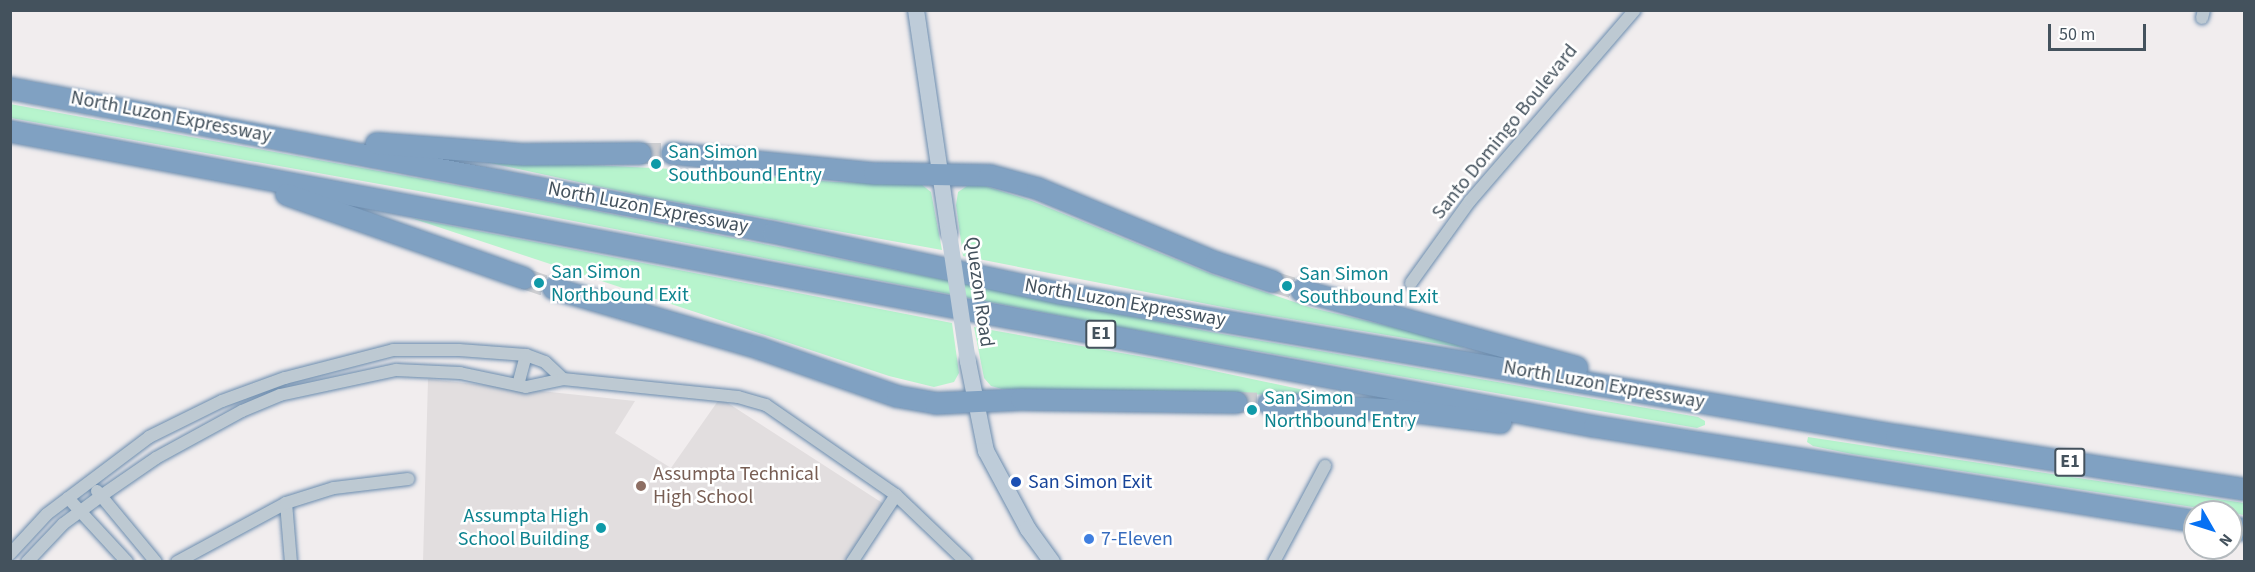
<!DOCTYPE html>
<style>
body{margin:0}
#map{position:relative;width:2255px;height:572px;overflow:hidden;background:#f1edee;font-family:"Source Sans 3",sans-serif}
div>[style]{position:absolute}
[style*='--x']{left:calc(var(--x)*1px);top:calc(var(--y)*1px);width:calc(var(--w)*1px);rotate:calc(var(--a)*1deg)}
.education>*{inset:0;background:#e2dedf}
.green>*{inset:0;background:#b7f4cd}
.motorway-tunnel>*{height:21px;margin-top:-10.5px;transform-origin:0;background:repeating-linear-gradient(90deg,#ceced1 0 21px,transparent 0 31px)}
.roads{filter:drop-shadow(0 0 2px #6b8cae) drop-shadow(0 0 2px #6b8cae)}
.minor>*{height:12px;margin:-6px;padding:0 6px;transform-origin:6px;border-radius:6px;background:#bdc9d2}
.secondary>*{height:16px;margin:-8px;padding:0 8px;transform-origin:8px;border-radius:8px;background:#beccd9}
.motorway>*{height:21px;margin:-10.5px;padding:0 10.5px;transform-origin:10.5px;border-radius:10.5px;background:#80a1c2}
.secondary-bridge>*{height:16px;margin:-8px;padding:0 8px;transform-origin:8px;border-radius:8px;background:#beccd9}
.dots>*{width:16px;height:16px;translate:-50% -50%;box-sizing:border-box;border:3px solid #fff;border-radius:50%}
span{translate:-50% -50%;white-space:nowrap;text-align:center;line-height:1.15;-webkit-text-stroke:5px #fff;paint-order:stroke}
.shield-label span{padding:2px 4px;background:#fff;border:2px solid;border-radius:4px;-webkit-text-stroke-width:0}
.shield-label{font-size:18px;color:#44525d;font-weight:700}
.street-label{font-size:20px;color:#44525d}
.culture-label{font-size:20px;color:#0d838f}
.left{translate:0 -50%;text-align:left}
.right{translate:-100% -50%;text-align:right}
.education-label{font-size:20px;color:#785e54}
.transit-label{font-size:20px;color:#164399}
.shop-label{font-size:20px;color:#366cbe}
.frame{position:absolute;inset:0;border:12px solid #44525d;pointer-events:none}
.north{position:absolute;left:2183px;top:500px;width:60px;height:60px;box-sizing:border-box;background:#fff;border:2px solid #b4babe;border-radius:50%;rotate:129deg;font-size:16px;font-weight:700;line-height:24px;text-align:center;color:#44525d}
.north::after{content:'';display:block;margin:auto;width:21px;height:27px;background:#0671f3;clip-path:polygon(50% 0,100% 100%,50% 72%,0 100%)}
.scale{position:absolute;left:2048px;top:24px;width:98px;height:27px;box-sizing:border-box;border:3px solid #44525d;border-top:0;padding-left:8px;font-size:18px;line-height:21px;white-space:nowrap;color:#44525d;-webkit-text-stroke:4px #fff;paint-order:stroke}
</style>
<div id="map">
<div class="education">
<i style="clip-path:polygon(428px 379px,635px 401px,615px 433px,671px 468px,720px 398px,884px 504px,845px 561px,423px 562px)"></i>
</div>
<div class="green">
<i style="clip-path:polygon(10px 104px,560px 204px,1211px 332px,1698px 417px,1705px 421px,1705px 425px,1697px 428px,1118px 327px,435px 194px,11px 118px)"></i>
<i style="clip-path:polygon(472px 159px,692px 170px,835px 182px,921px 184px,931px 192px,942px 250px,643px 196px)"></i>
<i style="clip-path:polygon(973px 182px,1032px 201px,1214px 275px,1312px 308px,1448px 340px,1464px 348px,1243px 311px,963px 256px,956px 205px,958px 192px)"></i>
<i style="clip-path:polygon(411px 218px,952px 323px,959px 373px,954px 382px,934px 387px,889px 376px)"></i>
<i style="clip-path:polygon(974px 327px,1167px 361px,1332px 396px,1002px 389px,991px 386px,984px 378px)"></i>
<i style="clip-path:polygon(1808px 437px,2244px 503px,2244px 515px,1852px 454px,1813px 446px,1807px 442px)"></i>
</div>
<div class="motorway-tunnel">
<i style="--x:640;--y:153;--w:32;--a:0"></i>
<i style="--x:524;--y:278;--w:31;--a:19"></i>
<i style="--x:1272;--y:281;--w:30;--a:17"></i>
<i style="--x:1236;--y:402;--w:32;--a:2"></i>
</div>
<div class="roads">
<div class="minor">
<i style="--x:2202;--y:18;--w:8;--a:-76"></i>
<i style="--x:1411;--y:283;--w:101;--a:-54.3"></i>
<i style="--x:1470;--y:201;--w:252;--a:-49.2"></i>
<i style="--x:518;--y:385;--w:31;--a:-75"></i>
<i style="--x:97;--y:491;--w:92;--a:50.3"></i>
<i style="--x:68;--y:498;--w:87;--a:47.3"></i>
<i style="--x:286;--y:503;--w:59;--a:85.2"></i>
<i style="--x:10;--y:554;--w:54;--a:-47.2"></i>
<i style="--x:47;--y:514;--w:128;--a:-37"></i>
<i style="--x:149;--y:437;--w:81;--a:-26.3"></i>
<i style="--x:222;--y:401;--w:67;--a:-20.1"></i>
<i style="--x:285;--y:378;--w:112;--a:-14.5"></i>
<i style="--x:393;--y:350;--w:66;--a:0"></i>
<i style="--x:459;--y:350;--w:67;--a:4.3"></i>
<i style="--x:526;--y:355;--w:20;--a:20"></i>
<i style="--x:545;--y:362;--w:25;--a:43"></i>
<i style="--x:27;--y:562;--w:52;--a:-46.5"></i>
<i style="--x:63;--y:524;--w:47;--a:-36.4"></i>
<i style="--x:101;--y:496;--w:67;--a:-34.6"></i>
<i style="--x:156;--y:458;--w:98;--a:-28.7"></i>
<i style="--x:242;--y:411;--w:41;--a:-22.8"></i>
<i style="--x:280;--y:395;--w:119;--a:-12.2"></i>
<i style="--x:396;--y:370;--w:64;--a:2.7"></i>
<i style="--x:460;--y:373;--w:67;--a:12"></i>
<i style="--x:526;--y:387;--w:38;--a:-12"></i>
<i style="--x:563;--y:379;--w:176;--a:5.9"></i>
<i style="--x:738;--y:397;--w:29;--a:16"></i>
<i style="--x:766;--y:405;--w:158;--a:34.7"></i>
<i style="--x:896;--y:495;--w:97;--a:43.7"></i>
<i style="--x:177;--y:562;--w:124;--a:-28.4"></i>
<i style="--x:286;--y:503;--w:50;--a:-17.4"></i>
<i style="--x:334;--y:488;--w:75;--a:-6.9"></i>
<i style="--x:852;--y:562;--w:80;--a:-56.7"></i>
<i style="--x:1274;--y:562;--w:109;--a:-62"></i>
</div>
<div class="secondary">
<i style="--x:916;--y:10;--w:225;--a:81.6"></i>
<i style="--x:968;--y:362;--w:91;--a:78.6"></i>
<i style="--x:986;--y:451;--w:89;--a:61.7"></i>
<i style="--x:1028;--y:529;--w:41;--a:54"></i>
</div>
<div class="motorway">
<i style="--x:10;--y:88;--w:776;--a:10.69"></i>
<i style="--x:773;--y:232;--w:292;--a:12"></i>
<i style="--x:1059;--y:293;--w:849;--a:9.63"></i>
<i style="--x:1896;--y:435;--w:352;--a:8.8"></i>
<i style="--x:10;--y:131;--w:1611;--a:10.55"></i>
<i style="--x:1594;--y:426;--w:608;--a:8.98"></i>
<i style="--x:376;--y:143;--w:148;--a:4.3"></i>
<i style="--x:524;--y:154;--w:116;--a:-0.5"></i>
<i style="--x:672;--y:153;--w:203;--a:5.7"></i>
<i style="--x:874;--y:173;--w:115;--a:1"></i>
<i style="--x:989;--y:175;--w:50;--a:15.2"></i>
<i style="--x:1037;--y:188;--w:193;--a:22.6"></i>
<i style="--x:1215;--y:262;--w:60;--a:18.4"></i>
<i style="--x:286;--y:194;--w:252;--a:19.4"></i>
<i style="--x:553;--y:288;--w:215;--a:16.2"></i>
<i style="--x:759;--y:348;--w:146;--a:19.2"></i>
<i style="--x:897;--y:396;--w:39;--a:10"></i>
<i style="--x:935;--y:403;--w:86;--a:-2.7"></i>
<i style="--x:1021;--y:399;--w:215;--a:0.8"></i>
<i style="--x:1301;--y:290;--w:286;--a:15.6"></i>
<i style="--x:1268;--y:403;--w:135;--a:3"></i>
<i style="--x:1403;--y:410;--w:98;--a:7.1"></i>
<i style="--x:2231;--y:527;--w:13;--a:9"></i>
</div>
</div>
<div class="secondary-bridge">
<i style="--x:949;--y:233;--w:130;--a:81.6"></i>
</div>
<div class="dots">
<i style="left:656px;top:164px;background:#0f9aa8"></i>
<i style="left:539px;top:283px;background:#0f9aa8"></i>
<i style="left:1287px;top:286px;background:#0f9aa8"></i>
<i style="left:1252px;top:410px;background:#0f9aa8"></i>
<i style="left:1016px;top:482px;background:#1a4fb4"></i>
<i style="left:641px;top:486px;background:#8d6e63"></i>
<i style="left:601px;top:528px;background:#0f9aa8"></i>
<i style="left:1089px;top:539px;background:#3f7fe0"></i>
</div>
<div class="shield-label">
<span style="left:1101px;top:334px">E1</span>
<span style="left:2070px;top:462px">E1</span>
</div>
<div class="street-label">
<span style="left:171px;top:117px;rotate:11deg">North Luzon Expressway</span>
<span style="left:1505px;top:132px;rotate:-51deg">Santo Domingo Boulevard</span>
<span style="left:648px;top:208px;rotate:11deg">North Luzon Expressway</span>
<span style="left:979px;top:292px;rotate:82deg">Quezon Road</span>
<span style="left:1125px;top:303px;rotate:10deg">North Luzon Expressway</span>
<span style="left:1604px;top:385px;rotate:10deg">North Luzon Expressway</span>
</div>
<div class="culture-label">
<span class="left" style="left:668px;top:164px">San Simon<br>Southbound Entry</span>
<span class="left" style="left:551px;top:284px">San Simon<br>Northbound Exit</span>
<span class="left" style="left:1299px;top:286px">San Simon<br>Southbound Exit</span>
<span class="left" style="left:1264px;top:410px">San Simon<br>Northbound Entry</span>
<span class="right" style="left:589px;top:528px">Assumpta High<br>School Building</span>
</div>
<div class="education-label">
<span class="left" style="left:653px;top:486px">Assumpta Technical<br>High School</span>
</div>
<div class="transit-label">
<span class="left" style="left:1028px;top:482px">San Simon Exit</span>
</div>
<div class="shop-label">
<span class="left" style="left:1101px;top:539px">7-Eleven</span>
</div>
<div class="frame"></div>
<div class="north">N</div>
<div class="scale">50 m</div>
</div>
